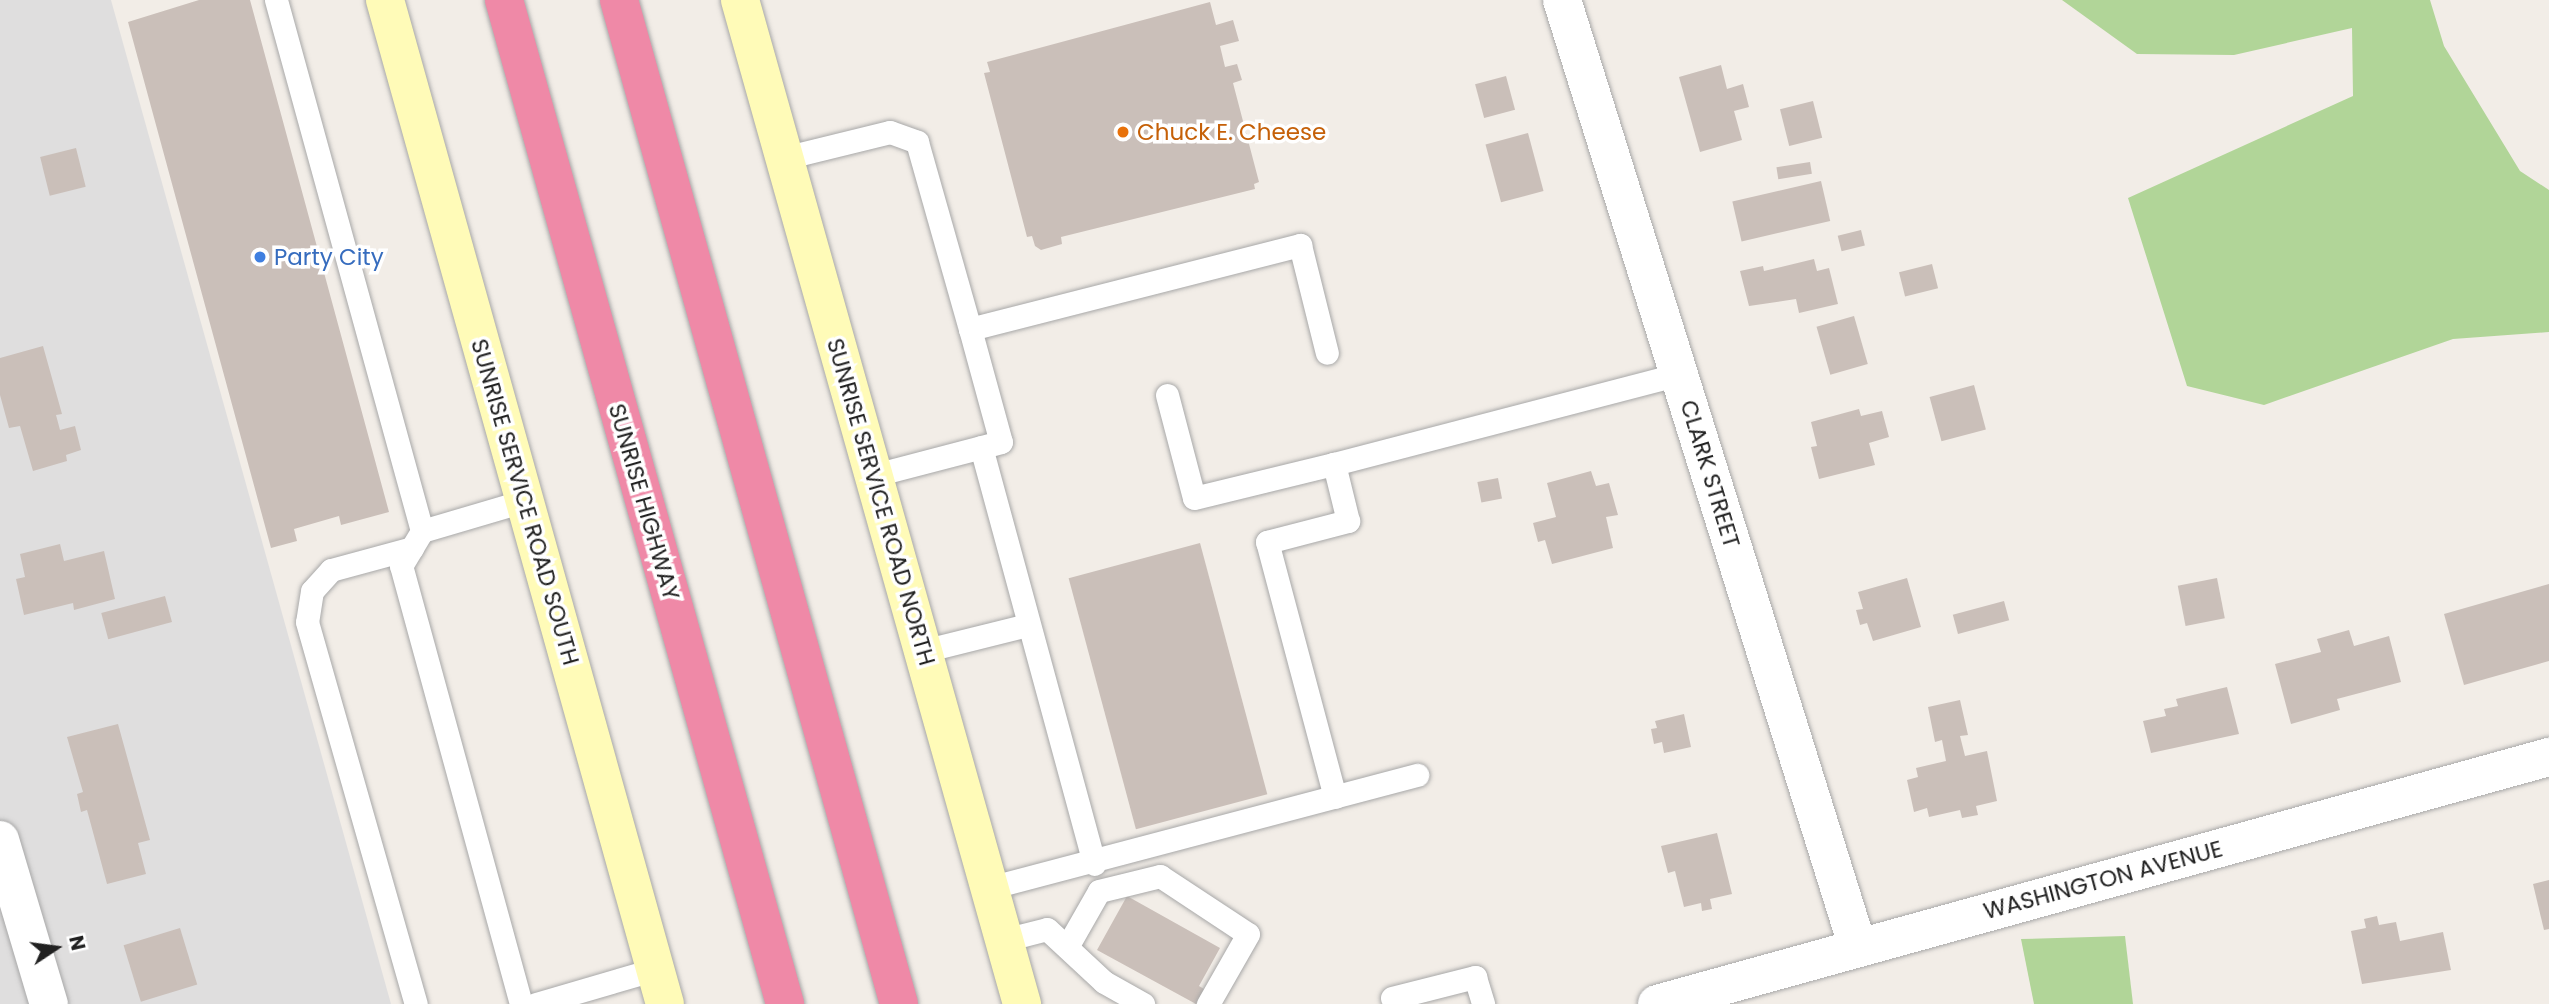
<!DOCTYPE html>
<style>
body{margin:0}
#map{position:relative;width:2549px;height:1004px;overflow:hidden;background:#f2ede7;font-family:Poppins,sans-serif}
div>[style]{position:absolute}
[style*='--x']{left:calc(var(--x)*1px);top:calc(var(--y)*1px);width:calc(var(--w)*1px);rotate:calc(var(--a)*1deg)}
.residential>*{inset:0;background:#dfdede}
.forest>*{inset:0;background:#b1d598}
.building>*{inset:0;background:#cabfb9;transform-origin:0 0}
.roads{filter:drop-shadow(0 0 2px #a8a8a8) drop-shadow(0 0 2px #a8a8a8)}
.service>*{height:23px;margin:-11.5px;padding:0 11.5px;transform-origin:11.5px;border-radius:11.5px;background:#fff}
.minor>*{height:38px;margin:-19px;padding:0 19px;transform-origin:19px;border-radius:19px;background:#fff}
.secondary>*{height:38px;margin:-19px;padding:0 19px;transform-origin:19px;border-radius:19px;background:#fffbb8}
.motorway>*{height:38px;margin:-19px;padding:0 19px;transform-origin:19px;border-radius:19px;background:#ef89a7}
.dots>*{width:19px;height:19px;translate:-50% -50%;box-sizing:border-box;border:4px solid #fff;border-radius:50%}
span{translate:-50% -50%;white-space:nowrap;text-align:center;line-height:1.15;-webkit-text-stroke:7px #fff;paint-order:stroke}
.food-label{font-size:23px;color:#c56008}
.left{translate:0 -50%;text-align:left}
.shop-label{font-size:23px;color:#366cbe}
.street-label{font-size:23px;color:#212121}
.north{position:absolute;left:21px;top:913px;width:70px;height:70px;-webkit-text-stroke:5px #fff;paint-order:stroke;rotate:77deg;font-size:19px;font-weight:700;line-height:28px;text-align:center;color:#212121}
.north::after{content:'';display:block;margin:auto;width:24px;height:32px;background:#212121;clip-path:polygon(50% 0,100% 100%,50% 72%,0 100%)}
</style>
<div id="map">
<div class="residential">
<i style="clip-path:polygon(0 0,111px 0,391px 1004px,0 1004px)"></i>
</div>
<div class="forest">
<i style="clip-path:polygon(2062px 0,2430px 0,2444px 46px,2520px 171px,2549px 190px,2549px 332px,2453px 339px,2264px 405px,2187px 386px,2128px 198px,2353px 96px,2352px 28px,2234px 55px,2137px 54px)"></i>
<i style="clip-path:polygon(2125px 936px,2133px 1004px,2034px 1004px,2021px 939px)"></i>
</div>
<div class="building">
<i style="clip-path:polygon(199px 0,250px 0,389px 512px,341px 525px,339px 516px,294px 529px,297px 541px,271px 548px,128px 22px)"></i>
<i style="clip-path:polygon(1210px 2px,1216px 25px,1233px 20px,1239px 41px,1220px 46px,1225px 67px,1237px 64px,1242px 80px,1233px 83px,1259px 182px,1254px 184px,1255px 189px,1061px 237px,1062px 244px,1041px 250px,1035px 246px,1032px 236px,1027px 237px,984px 73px,990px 72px,987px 62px)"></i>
<i style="clip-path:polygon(1721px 65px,1727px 89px,1743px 84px,1749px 107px,1734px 111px,1742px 140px,1700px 152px,1679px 77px)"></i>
<i style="left:1506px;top:76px;width:35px;height:32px;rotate:75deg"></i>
<i style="left:1813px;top:101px;width:38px;height:34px;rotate:76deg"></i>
<i style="left:1528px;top:133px;width:60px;height:44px;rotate:75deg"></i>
<i style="left:76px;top:148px;width:40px;height:37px;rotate:76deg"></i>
<i style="left:1810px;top:162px;width:12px;height:34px;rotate:81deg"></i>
<i style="left:1821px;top:181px;width:41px;height:91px;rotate:77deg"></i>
<i style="left:1861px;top:230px;width:16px;height:24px;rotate:76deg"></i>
<i style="clip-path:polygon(1814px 259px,1817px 271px,1829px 268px,1838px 304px,1799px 313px,1796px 299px,1749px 306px,1740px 271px,1763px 266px,1764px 271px)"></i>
<i style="left:1932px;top:264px;width:25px;height:34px;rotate:76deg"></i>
<i style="left:1854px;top:316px;width:50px;height:39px;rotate:74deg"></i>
<i style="clip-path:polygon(43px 346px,62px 414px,56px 415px,60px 430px,75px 426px,81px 450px,66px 455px,67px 461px,33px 471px,20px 426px,9px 428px,0 395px,0 358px)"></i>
<i style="left:1974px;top:385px;width:46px;height:46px;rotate:75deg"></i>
<i style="clip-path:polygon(1859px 409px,1861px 416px,1882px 411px,1889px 437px,1869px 443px,1875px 465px,1819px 479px,1811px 447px,1817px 446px,1811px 422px)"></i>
<i style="clip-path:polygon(1591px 471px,1596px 486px,1609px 483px,1618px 515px,1606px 517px,1613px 548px,1552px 564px,1545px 540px,1538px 542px,1533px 523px,1556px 517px,1547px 483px)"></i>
<i style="left:1498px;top:478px;width:21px;height:21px;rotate:79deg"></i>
<i style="left:1200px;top:543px;width:260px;height:136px;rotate:75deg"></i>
<i style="clip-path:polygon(60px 544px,64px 561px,104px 551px,115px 599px,74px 610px,73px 603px,24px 615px,16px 579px,25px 577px,20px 554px)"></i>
<i style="clip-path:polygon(1907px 578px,1921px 627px,1873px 641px,1867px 623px,1860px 625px,1856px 610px,1863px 609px,1858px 592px)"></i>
<i style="left:2217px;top:578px;width:41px;height:40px;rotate:79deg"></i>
<i style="clip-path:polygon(2549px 584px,2549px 661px,2464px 685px,2444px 614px)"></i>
<i style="left:165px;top:596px;width:27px;height:66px;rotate:75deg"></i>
<i style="left:2004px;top:601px;width:20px;height:53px;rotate:75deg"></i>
<i style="clip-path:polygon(2349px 630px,2354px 646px,2389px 636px,2401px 682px,2337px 699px,2340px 710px,2291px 724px,2275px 664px,2321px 652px,2317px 639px)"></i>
<i style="clip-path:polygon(2227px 687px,2239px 734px,2151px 753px,2143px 721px,2166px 716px,2164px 709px,2178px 706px,2176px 699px)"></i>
<i style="clip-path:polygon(1960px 700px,1968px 735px,1960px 736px,1965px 756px,1987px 751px,1997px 801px,1976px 806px,1978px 815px,1962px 818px,1960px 810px,1929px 817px,1927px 808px,1914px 812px,1907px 780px,1918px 777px,1916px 768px,1946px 761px,1942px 740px,1935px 742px,1928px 707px)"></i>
<i style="clip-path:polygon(1684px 714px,1691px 747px,1664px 753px,1662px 742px,1654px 744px,1651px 729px,1657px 728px,1655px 721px)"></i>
<i style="clip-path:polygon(118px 724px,150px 840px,138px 843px,146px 874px,107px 884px,87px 810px,81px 812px,77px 794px,83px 792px,67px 737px)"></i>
<i style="clip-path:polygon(1717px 833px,1732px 894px,1710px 899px,1712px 909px,1702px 911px,1701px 903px,1684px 907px,1675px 871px,1668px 873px,1661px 846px)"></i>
<i style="clip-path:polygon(2549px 880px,2549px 929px,2544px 930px,2533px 884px)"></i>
<i style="clip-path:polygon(1127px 896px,1220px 948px,1199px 986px,1204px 989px,1196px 1004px,1097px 950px)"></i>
<i style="clip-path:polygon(2377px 916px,2379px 925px,2396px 922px,2400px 941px,2443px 932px,2451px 970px,2362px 984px,2351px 931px,2366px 928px,2364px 919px)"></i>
<i style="left:180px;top:928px;width:59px;height:59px;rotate:73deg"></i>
</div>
<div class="roads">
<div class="service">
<i style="--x:276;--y:0;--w:551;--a:74.63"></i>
<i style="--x:784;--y:158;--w:109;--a:-13.8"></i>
<i style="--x:890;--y:132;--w:29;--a:20"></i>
<i style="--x:917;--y:142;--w:194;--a:74.2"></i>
<i style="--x:970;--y:329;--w:117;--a:74.7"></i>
<i style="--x:1001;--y:442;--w:131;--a:165.4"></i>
<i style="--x:970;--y:329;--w:341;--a:-14.3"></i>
<i style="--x:1300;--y:245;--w:111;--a:76"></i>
<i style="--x:1167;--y:395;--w:106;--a:75.3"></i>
<i style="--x:1194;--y:498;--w:144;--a:-13.7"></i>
<i style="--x:981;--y:447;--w:432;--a:74.8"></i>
<i style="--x:412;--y:548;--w:84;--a:164.8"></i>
<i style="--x:331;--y:570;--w:28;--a:132"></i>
<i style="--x:312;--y:591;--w:31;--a:99"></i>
<i style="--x:307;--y:622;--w:397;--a:74.1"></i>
<i style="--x:923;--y:651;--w:107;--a:-14"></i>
<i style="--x:1335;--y:797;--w:264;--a:-104.9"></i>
<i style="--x:1267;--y:542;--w:84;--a:-14.5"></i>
<i style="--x:1348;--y:521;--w:59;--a:-103.8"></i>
<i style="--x:1334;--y:464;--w:357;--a:-14.6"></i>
<i style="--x:989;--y:888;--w:443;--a:-14.8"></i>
<i style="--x:1004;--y:940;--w:44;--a:-14.3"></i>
<i style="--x:1047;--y:929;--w:78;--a:42.9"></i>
<i style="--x:1104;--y:982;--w:45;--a:29.4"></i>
<i style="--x:1067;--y:947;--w:64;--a:-60.3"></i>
<i style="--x:1099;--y:891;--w:63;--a:-13.8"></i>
<i style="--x:1160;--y:876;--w:105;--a:33.4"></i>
<i style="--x:1248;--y:934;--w:81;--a:119.7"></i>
<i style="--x:1392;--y:998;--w:86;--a:-14.2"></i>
<i style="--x:1475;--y:977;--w:28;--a:73"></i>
<i style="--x:521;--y:1004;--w:454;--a:-105.3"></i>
<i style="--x:401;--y:566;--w:41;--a:-59"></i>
<i style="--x:422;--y:531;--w:106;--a:-16.4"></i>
<i style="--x:536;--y:1004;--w:125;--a:-16.3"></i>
</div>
<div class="minor">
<i style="--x:1562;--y:0;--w:993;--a:72.66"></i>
<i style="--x:0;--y:840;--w:171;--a:73.4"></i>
<i style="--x:1657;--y:1004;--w:926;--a:-15.48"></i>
</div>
<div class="secondary">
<i style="--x:385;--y:0;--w:1042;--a:74.42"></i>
<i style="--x:740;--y:0;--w:1043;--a:74.31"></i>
</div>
<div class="motorway">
<i style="--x:504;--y:0;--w:1043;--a:74.36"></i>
<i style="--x:619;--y:0;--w:1042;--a:74.42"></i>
</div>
</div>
<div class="dots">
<i style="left:1123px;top:132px;background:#e8710a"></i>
<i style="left:260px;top:257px;background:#3f7fe0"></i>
</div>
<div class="food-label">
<span class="left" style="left:1137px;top:132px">Chuck E. Cheese</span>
</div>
<div class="shop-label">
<span class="left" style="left:274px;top:257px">Party City</span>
</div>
<div class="street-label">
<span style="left:1710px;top:474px;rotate:73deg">CLARK STREET</span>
<span style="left:525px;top:502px;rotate:74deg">SUNRISE SERVICE ROAD SOUTH</span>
<span style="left:644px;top:502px;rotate:74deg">SUNRISE HIGHWAY</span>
<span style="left:881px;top:502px;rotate:74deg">SUNRISE SERVICE ROAD NORTH</span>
<span style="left:2103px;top:880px;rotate:-15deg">WASHINGTON AVENUE</span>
</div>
<div class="north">N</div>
</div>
